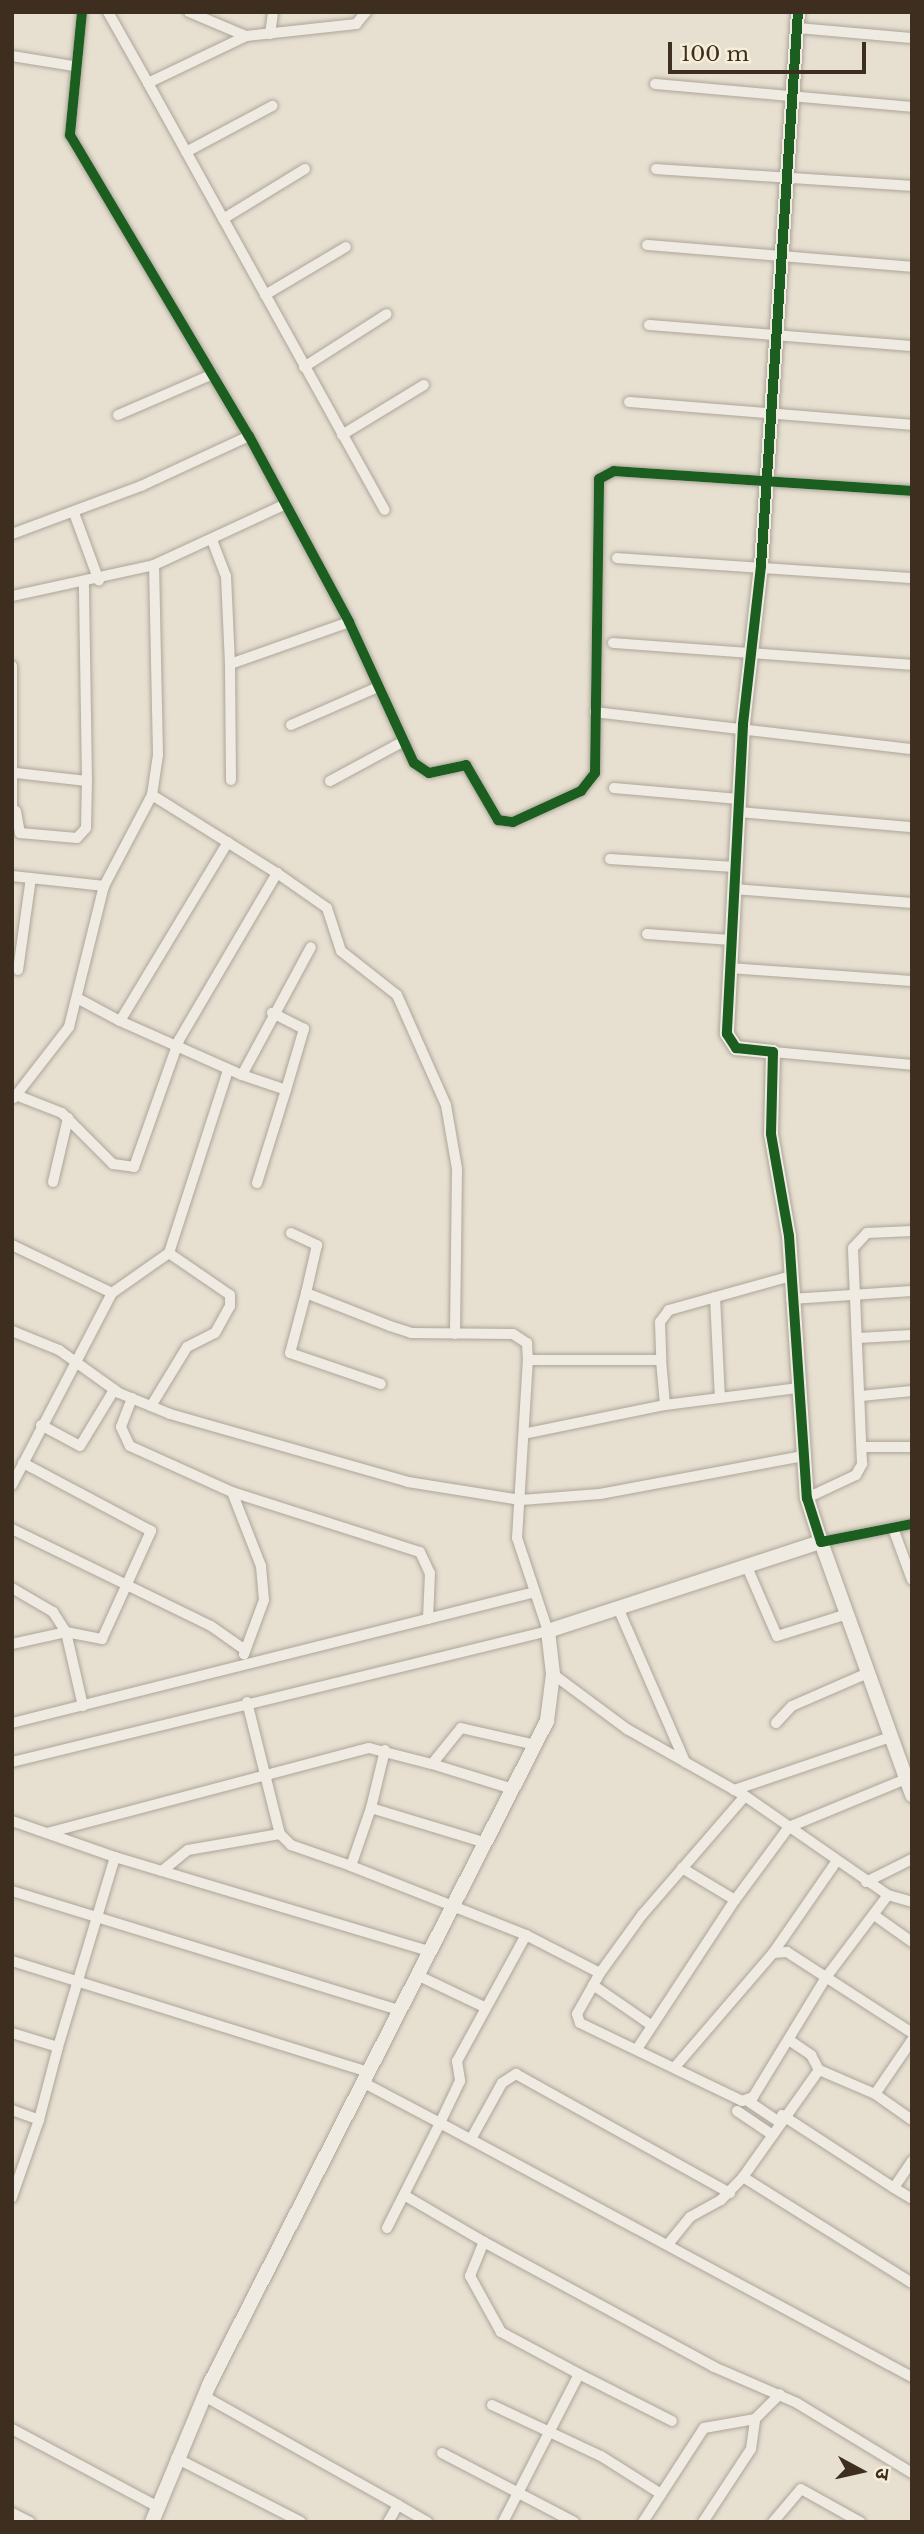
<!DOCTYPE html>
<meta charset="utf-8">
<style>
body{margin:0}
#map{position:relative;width:924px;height:2534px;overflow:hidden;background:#e7e0d1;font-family:"Libre Baskerville","Noto Sans Devanagari",serif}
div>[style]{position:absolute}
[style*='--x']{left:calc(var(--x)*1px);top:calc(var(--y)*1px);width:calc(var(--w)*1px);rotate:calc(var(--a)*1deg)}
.roads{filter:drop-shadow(0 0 2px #ada599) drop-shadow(0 0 2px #ada599)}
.minor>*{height:10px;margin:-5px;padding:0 5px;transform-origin:5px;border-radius:5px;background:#efebe3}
.tertiary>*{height:14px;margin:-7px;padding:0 7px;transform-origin:7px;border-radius:7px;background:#efebe3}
.cycleway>*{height:10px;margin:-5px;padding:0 5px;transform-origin:5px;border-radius:5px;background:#1b5e20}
span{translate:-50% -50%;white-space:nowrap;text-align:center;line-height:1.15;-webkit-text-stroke:5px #f7eed8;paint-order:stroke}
.frame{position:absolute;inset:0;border:14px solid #3d2e20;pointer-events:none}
.north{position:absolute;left:826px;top:2436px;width:70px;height:70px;-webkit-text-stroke:5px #f7eed8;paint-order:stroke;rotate:98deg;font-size:19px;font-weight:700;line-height:28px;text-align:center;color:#3d2e20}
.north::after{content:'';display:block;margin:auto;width:24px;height:32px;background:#3d2e20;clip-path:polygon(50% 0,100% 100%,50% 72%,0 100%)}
.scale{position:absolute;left:668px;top:42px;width:198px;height:32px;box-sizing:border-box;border:4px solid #3d2e20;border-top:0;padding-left:9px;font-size:21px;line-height:24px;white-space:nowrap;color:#3d2e20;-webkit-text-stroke:5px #f7eed8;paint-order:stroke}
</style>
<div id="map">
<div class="roads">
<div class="minor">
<i style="--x:82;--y:12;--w:124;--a:95.6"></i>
<i style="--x:70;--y:135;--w:350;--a:59.3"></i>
<i style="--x:249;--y:436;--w:211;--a:61.7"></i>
<i style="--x:349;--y:622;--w:155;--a:65.3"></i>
<i style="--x:414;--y:763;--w:18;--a:34"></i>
<i style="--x:429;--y:773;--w:38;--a:-12"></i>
<i style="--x:466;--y:765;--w:64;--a:59.8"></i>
<i style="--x:498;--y:820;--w:15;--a:8"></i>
<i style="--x:513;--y:822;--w:75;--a:-24.5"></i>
<i style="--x:581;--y:791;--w:23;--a:-52"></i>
<i style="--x:595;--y:773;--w:294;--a:-89.2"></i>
<i style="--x:599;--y:479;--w:17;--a:-28"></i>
<i style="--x:614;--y:471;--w:299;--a:3.8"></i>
<i style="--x:108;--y:12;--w:81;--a:60.6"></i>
<i style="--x:148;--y:83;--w:109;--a:-25.6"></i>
<i style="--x:246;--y:36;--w:111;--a:-6.2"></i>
<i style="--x:356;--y:24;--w:16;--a:-50"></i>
<i style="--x:189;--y:12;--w:62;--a:22.8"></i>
<i style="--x:797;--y:28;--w:115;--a:5"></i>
<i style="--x:270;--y:34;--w:22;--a:-82"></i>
<i style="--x:12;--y:56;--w:63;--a:9.2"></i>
<i style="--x:148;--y:83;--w:488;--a:61"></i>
<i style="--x:655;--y:84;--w:258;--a:5.1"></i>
<i style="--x:186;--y:152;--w:98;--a:-28.1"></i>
<i style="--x:656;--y:169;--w:257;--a:3.8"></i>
<i style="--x:223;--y:219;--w:96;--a:-31.4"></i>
<i style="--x:647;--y:245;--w:266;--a:4.7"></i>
<i style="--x:265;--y:295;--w:94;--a:-30.7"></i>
<i style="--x:649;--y:325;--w:264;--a:4.6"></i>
<i style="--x:304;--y:367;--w:98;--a:-32.6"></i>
<i style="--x:629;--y:402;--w:284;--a:4.6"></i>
<i style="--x:118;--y:415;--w:103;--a:-23.3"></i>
<i style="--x:342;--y:435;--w:96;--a:-31.4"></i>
<i style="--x:74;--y:513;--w:72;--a:69.8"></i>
<i style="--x:12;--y:534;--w:138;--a:-20.4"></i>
<i style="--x:141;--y:486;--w:119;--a:-24.8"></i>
<i style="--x:212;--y:540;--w:39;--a:69"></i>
<i style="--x:226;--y:576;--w:88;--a:87.4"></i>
<i style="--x:617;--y:558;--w:296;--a:3.9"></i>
<i style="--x:12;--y:596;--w:145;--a:-12.3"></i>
<i style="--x:154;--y:565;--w:145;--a:-24.8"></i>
<i style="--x:613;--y:643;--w:300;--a:4.2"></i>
<i style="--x:12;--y:666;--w:147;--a:90"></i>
<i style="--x:595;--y:712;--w:319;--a:6.7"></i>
<i style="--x:291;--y:725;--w:95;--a:-23.6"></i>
<i style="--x:16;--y:773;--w:71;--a:6.4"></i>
<i style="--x:87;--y:781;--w:197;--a:-90.9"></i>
<i style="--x:231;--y:780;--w:116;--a:-90.5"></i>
<i style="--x:230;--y:664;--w:126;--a:-19.4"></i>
<i style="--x:330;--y:781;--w:84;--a:-28.4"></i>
<i style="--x:614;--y:788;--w:125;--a:5"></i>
<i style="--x:152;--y:795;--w:147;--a:32"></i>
<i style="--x:16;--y:811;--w:22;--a:80"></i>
<i style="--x:20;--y:833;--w:57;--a:5"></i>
<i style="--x:77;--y:838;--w:13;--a:-48"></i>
<i style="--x:86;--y:828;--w:47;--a:-88.8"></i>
<i style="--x:739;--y:812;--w:174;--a:5"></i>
<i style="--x:610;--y:859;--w:125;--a:3.7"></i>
<i style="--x:12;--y:876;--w:93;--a:6.2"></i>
<i style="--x:734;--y:889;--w:179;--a:4.5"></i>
<i style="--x:647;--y:934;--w:84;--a:4.1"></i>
<i style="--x:729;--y:968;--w:183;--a:4.1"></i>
<i style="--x:18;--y:970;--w:93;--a:-82"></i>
<i style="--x:77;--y:998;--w:49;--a:28.1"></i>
<i style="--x:120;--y:1021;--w:209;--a:-58.9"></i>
<i style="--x:120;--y:1021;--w:133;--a:23.9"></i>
<i style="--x:242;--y:1075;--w:145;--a:-61.7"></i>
<i style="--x:773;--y:1052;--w:140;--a:5.3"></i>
<i style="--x:242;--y:1075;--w:46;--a:18.8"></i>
<i style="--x:286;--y:1090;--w:64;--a:-73.6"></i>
<i style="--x:304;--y:1029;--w:36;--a:-153"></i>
<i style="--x:16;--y:1095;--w:49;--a:21.4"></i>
<i style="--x:62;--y:1113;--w:72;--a:45"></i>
<i style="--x:113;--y:1164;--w:21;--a:8"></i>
<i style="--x:134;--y:1167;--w:135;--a:-70.5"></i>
<i style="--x:179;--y:1040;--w:194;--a:-59.6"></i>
<i style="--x:277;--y:873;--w:61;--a:35"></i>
<i style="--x:327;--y:908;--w:45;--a:72"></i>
<i style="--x:341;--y:951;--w:71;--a:38.2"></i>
<i style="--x:397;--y:995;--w:120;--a:66"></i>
<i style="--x:446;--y:1105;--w:65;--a:80.2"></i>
<i style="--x:457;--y:1169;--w:165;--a:90.7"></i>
<i style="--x:14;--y:1098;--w:90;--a:-52.2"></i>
<i style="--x:69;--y:1027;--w:145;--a:-76.1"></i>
<i style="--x:104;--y:886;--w:103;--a:-62.2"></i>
<i style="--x:152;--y:795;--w:40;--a:-81.5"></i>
<i style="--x:158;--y:755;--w:190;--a:-91.2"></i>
<i style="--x:53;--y:1182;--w:66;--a:-76.8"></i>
<i style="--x:257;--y:1183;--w:97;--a:-72.7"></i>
<i style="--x:291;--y:1233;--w:29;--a:25"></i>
<i style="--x:317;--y:1245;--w:49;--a:102.9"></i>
<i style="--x:306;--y:1293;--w:90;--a:21.4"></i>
<i style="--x:390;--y:1326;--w:22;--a:18"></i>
<i style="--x:411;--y:1333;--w:102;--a:0.6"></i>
<i style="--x:513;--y:1334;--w:17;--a:33"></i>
<i style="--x:527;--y:1343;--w:17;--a:87"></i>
<i style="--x:528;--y:1360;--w:133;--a:0"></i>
<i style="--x:12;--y:1245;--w:111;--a:25.6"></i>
<i style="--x:791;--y:1276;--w:127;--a:164.4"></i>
<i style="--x:669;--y:1310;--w:15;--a:127"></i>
<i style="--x:660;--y:1322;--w:38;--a:88"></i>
<i style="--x:661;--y:1360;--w:45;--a:84.9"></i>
<i style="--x:665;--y:1405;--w:133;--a:-7.3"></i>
<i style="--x:306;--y:1293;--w:62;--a:104.9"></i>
<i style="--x:290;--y:1353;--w:96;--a:18.8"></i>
<i style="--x:715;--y:1297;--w:101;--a:87.2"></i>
<i style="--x:791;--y:1299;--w:121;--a:-3.8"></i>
<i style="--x:12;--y:1331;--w:51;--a:22"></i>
<i style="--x:59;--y:1350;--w:74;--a:35.6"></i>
<i style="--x:119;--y:1393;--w:55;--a:22.4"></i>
<i style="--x:170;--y:1414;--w:248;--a:15.9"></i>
<i style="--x:408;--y:1482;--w:114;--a:9.1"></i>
<i style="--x:521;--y:1500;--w:79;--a:-4.3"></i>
<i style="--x:600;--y:1494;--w:208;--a:-10.6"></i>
<i style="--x:858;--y:1338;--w:54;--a:-3.2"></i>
<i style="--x:861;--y:1396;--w:51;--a:-5.6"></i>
<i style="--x:132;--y:1398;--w:31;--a:111"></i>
<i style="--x:121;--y:1427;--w:21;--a:65"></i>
<i style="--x:130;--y:1446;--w:112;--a:24.3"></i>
<i style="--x:232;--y:1492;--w:197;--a:17.7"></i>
<i style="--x:420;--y:1552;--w:23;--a:65"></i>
<i style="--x:430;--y:1573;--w:46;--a:92.5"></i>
<i style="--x:151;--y:1406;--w:69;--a:-58.6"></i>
<i style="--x:187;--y:1347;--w:31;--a:-27"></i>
<i style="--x:215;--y:1333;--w:31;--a:-61"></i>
<i style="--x:230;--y:1306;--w:11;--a:-90"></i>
<i style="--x:230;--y:1295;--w:74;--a:-145.5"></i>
<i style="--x:41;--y:1425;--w:44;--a:28.3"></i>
<i style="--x:80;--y:1446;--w:66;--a:-58.7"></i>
<i style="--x:528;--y:1433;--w:140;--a:-11.6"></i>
<i style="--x:862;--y:1447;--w:50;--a:0"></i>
<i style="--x:12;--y:1485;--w:216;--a:-62.5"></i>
<i style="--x:112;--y:1293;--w:70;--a:-35.1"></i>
<i style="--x:169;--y:1253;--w:192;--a:-72.1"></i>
<i style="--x:232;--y:1492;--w:79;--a:68.6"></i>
<i style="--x:261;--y:1566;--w:34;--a:85"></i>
<i style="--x:264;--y:1600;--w:58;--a:110.3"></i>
<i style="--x:807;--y:1498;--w:54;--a:-25.1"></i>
<i style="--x:856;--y:1475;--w:13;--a:-61"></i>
<i style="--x:862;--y:1464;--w:216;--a:-92.4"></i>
<i style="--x:853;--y:1248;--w:21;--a:-47"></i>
<i style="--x:867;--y:1233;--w:45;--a:-2.5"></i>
<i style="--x:893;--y:1528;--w:55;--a:69.9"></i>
<i style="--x:12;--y:1529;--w:221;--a:26"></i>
<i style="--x:211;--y:1626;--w:42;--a:35.2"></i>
<i style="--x:821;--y:1542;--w:93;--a:-11.2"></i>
<i style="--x:747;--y:1567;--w:75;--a:66.5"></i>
<i style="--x:777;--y:1636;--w:73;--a:-17.4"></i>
<i style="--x:12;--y:1588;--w:48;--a:30.3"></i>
<i style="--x:53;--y:1612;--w:24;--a:57"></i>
<i style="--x:66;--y:1632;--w:37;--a:11"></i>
<i style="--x:102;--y:1639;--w:119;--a:-65.6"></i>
<i style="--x:151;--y:1531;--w:145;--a:-152"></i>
<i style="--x:619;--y:1610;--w:166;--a:66.5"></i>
<i style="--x:12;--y:1644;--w:55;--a:-12.5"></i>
<i style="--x:66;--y:1632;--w:76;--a:77.1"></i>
<i style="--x:247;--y:1702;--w:136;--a:76"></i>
<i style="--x:280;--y:1834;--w:16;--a:45"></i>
<i style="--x:291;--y:1845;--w:64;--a:19.3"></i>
<i style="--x:351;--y:1866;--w:61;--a:-71"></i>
<i style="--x:12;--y:1723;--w:535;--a:-14.06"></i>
<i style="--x:776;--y:1723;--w:23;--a:-47"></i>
<i style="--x:792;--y:1706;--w:83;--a:-23.5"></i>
<i style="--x:385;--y:1750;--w:60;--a:103.6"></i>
<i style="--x:371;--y:1808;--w:120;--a:16.9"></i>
<i style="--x:12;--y:1762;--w:552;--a:-13.73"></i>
<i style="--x:548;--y:1631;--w:98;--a:-108.4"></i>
<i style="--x:517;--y:1538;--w:178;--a:-86.5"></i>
<i style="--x:432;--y:1764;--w:85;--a:17.2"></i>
<i style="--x:734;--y:1790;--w:166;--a:-18.7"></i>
<i style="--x:12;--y:1821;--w:109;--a:19.3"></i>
<i style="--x:115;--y:1857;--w:198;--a:106.7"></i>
<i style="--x:47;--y:1833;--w:333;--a:-14.8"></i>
<i style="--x:369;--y:1748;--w:65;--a:14.3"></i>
<i style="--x:432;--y:1764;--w:46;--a:-51.1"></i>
<i style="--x:461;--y:1728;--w:76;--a:12.9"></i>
<i style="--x:115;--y:1857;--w:330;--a:16.7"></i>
<i style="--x:351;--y:1866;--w:188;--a:21.5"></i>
<i style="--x:526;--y:1935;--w:144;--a:118.7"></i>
<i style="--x:457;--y:2061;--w:20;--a:81"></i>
<i style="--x:460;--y:2081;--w:47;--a:115.5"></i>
<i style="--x:440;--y:2123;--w:86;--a:-152.2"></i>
<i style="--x:162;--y:1871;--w:33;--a:-39"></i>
<i style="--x:188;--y:1850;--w:93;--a:-9.9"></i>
<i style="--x:866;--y:1882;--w:51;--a:-26.6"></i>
<i style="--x:12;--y:1891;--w:407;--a:17.1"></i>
<i style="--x:888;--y:1895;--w:25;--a:16"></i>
<i style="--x:735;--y:1900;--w:91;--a:-53.5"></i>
<i style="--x:789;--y:1827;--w:126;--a:-22.3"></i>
<i style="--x:874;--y:1915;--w:47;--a:35.4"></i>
<i style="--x:526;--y:1935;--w:83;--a:27.2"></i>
<i style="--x:600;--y:1973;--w:72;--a:-54.1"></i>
<i style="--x:642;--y:1915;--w:157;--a:-49.1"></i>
<i style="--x:745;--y:1796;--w:136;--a:-150.4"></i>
<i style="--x:627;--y:1729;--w:92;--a:-143.4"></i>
<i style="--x:773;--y:1953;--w:111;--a:-55.3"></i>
<i style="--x:12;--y:1961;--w:374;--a:17.3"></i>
<i style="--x:600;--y:1973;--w:47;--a:119.3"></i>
<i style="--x:577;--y:2014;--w:9;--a:72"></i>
<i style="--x:580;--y:2023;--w:180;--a:25.7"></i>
<i style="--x:742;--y:2101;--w:12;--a:-20"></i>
<i style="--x:753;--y:2097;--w:142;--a:-58.6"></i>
<i style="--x:827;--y:1976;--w:101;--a:-53"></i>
<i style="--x:888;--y:1895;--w:174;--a:-145.3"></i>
<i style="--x:419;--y:1976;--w:74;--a:25.5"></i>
<i style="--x:593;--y:1985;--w:70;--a:34.6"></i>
<i style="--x:12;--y:2033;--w:48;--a:16.9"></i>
<i style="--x:58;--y:2047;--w:75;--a:104.6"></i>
<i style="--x:789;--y:2040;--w:27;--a:34"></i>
<i style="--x:811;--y:2055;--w:17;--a:62"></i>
<i style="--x:912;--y:2040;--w:65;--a:124.4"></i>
<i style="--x:875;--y:2094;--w:61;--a:-156.8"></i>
<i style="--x:819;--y:2070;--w:131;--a:125.4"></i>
<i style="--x:743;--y:2177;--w:199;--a:32.1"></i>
<i style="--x:637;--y:2049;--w:178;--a:-56.7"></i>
<i style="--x:735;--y:1900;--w:62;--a:-148.9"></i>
<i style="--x:675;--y:2067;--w:150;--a:-49.3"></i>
<i style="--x:773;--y:1953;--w:14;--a:-4"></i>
<i style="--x:787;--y:1952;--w:149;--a:32.9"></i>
<i style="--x:875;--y:2094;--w:45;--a:35.1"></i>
<i style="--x:748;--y:2101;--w:36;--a:34"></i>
<i style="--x:12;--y:2110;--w:29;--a:20"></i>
<i style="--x:39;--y:2120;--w:82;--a:109.3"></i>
<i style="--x:737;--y:2111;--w:40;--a:34"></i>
<i style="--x:782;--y:2115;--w:134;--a:33.1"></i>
<i style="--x:471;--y:2139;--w:64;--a:-61"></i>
<i style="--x:502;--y:2083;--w:17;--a:-33"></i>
<i style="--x:516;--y:2074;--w:245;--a:29.1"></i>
<i style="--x:912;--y:2161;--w:32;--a:124"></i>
<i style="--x:894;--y:2188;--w:21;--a:31"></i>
<i style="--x:404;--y:2195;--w:93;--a:30.4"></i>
<i style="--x:387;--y:2228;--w:118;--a:-63.2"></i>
<i style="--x:440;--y:2123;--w:536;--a:28.29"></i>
<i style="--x:669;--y:2243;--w:33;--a:-51"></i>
<i style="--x:690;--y:2217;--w:35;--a:-29"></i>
<i style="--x:721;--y:2200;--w:32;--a:-46"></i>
<i style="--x:579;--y:2374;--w:89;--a:-151.7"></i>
<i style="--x:501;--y:2332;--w:64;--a:-119"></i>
<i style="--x:470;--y:2276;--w:37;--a:-68"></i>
<i style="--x:484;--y:2242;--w:262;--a:28.5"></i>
<i style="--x:714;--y:2367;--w:90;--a:23.4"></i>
<i style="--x:797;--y:2403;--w:135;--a:31.3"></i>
<i style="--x:204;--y:2396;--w:223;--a:29.3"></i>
<i style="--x:398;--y:2505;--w:20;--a:120"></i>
<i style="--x:492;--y:2405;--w:120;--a:25.1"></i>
<i style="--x:601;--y:2456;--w:71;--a:32.3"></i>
<i style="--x:12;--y:2429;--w:163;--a:28.1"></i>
<i style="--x:442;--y:2453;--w:149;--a:27.6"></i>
<i style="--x:176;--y:2458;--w:140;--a:27.1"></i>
<i style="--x:398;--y:2505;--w:34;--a:30"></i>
<i style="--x:12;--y:2513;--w:20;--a:27"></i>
<i style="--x:503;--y:2522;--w:166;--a:-62.8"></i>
<i style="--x:579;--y:2374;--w:104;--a:26.8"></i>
<i style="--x:643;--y:2522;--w:112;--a:-57"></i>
<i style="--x:704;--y:2428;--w:52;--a:-10"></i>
<i style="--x:703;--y:2522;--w:87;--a:-56.7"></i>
<i style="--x:751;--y:2449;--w:30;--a:-82"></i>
<i style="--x:755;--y:2419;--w:35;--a:-45"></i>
<i style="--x:773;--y:2522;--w:43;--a:-49.7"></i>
<i style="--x:801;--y:2489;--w:68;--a:29.2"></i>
</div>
<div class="tertiary">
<i style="--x:798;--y:12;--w:555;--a:93.82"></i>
<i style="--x:761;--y:566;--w:160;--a:96.5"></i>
<i style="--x:743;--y:725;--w:309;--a:93"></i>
<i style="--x:727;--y:1034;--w:17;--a:57"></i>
<i style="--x:736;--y:1048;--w:37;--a:6"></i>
<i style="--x:773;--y:1052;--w:82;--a:91.4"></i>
<i style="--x:771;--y:1134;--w:104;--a:80"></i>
<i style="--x:789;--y:1236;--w:263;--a:86.1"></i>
<i style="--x:807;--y:1498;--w:46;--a:72.3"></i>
<i style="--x:152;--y:2522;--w:148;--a:-67.4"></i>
<i style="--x:209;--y:2385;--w:745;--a:-63.02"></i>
<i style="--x:547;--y:1721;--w:47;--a:-82.7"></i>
<i style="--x:553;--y:1674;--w:43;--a:-96.6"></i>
<i style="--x:548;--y:1631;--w:287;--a:-18.1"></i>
<i style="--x:821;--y:1542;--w:269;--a:70.2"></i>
</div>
</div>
<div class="cycleway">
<i style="--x:82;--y:12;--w:124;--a:95.6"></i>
<i style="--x:70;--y:135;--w:350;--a:59.3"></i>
<i style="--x:249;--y:436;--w:211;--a:61.7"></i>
<i style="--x:349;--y:622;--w:155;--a:65.3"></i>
<i style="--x:414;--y:763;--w:18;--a:34"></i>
<i style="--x:429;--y:773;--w:38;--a:-12"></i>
<i style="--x:466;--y:765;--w:64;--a:59.8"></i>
<i style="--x:498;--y:820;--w:15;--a:8"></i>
<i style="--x:513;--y:822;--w:75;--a:-24.5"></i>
<i style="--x:581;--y:791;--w:23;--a:-52"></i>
<i style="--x:595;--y:773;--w:294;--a:-89.2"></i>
<i style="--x:599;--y:479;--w:17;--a:-28"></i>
<i style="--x:614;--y:471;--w:299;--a:3.8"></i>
<i style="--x:798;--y:12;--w:555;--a:93.82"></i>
<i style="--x:761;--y:566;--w:160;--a:96.5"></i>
<i style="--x:743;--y:725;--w:309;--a:93"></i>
<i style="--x:727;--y:1034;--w:17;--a:57"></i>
<i style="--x:736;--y:1048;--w:37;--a:6"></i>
<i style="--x:773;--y:1052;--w:82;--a:91.4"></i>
<i style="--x:771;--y:1134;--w:104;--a:80"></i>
<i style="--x:789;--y:1236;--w:263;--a:86.1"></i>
<i style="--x:807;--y:1498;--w:46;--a:72.3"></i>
<i style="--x:821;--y:1542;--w:93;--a:-11.2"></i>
</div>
<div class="frame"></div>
<div class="north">उ</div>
<div class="scale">100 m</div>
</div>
